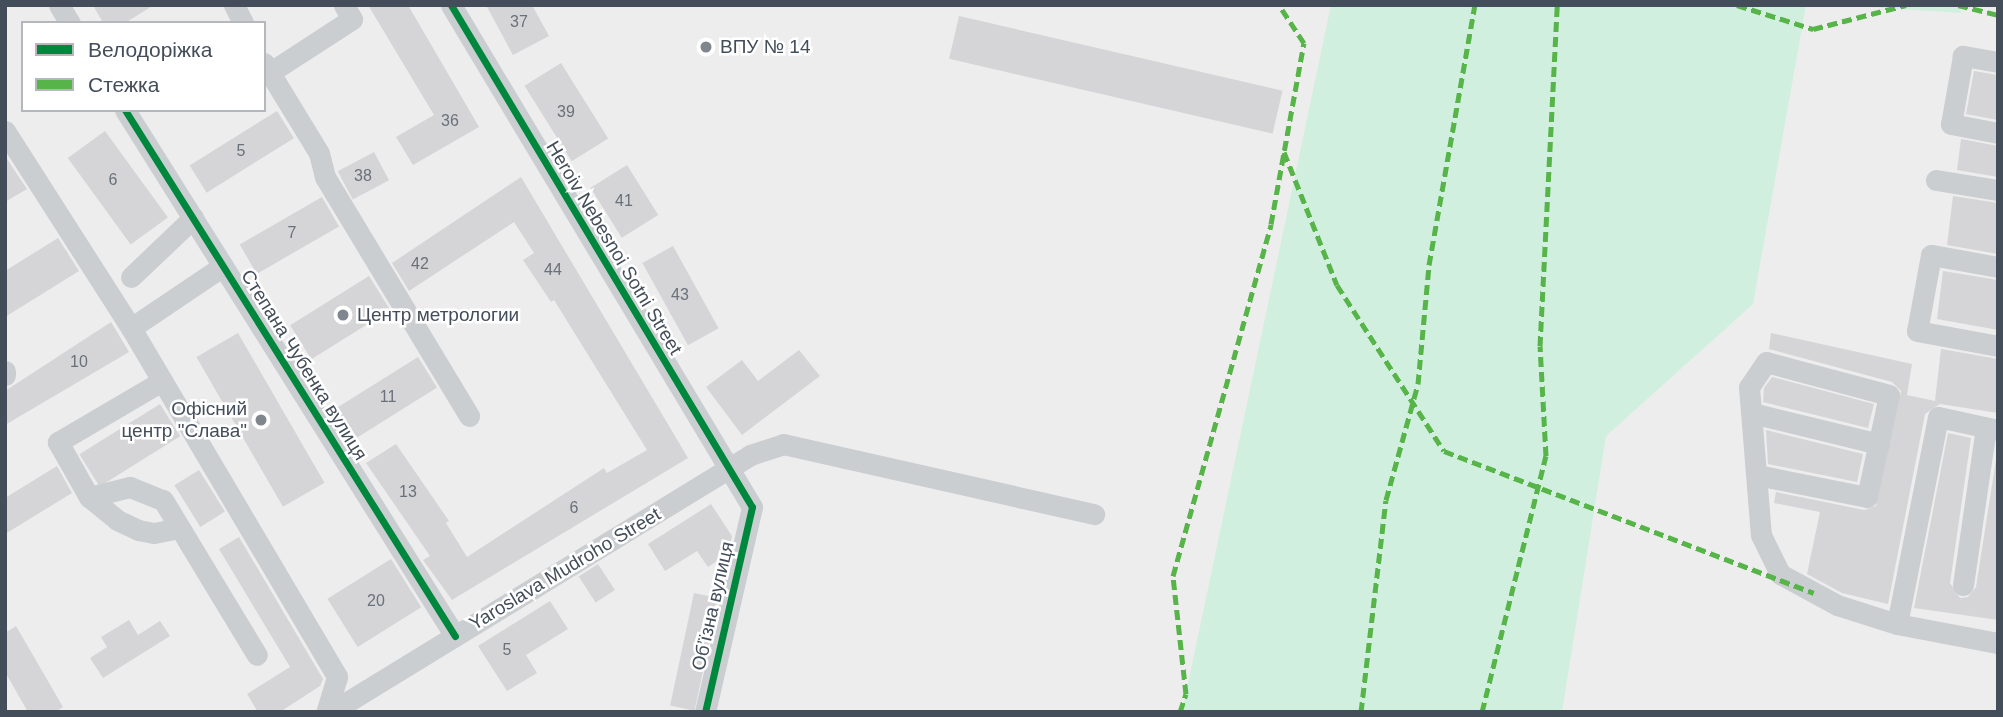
<!DOCTYPE html>
<meta charset="utf-8">
<style>
body{margin:0}
#map{position:relative;width:2003px;height:717px;overflow:hidden;background:#eeeded;font-family:Arial,sans-serif}
div>[style]{position:absolute}
[style*='--x']{left:calc(var(--x)*1px);top:calc(var(--y)*1px);width:calc(var(--w)*1px);rotate:calc(var(--a)*1deg)}
.green>*{inset:0;background:#d0efde}
.building>*{inset:0;background:#d5d5d7;transform-origin:0 0}
.minor>*{height:21px;margin:-10.5px;padding:0 10.5px;transform-origin:10.5px;border-radius:10.5px;background:#caced1}
.quiet>*{height:5px;margin-top:-2.5px;transform-origin:0;background:repeating-linear-gradient(90deg,#57b448 0 10px,transparent 0 15px)}
.cycleway>*{height:7px;margin:-3.5px;padding:0 3.5px;transform-origin:3.5px;border-radius:3.5px;background:#00873e}
.dots>*{width:19px;height:19px;translate:-50% -50%;box-sizing:border-box;border:4px solid #fff;border-radius:50%}
span{translate:-50% -50%;white-space:nowrap;text-align:center;line-height:1.15;-webkit-text-stroke:5px #fff;paint-order:stroke}
.number-label{font-size:16px;color:#6a717a}
.number-label span{-webkit-text-stroke-width:0}
.poi-label{font-size:19px;color:#444e5a}
.left{translate:0 -50%;text-align:left}
.right{translate:-100% -50%;text-align:right}
.street-label{font-size:19px;color:#444e5a}
.frame{position:absolute;inset:0;border:7px solid #444e5a;pointer-events:none}
.legend{position:absolute;left:21px;top:21px;width:245px;height:91px;box-sizing:border-box;background:#fff;border:2px solid #b4b8bd;margin:0;padding:9px 12px;list-style:none;font-size:21px;color:#444e5a}
.legend li{display:flex;align-items:center;gap:14px;height:35px}
.legend b{width:35px;border:2px solid #b4b8bd}
</style>
<div id="map">
<div class="green">
<i style="clip-path:polygon(1331px 5px,1806px 5px,1753px 304px,1606px 436px,1562px 712px,1182px 712px)"></i>
<i style="clip-path:polygon(1837px 5px,1960px 5px,1961px 13px)"></i>
</div>
<div class="building">
<i style="clip-path:polygon(93px 5px,154px 5px,125px 23px,103px 23px)"></i>
<i style="clip-path:polygon(368px 5px,408px 5px,479px 127px,413px 165px,396px 137px,434px 115px)"></i>
<i style="clip-path:polygon(486px 5px,532px 5px,549px 36px,513px 55px)"></i>
<i style="left:959px;top:16px;width:332px;height:44px;rotate:13deg"></i>
<i style="left:561px;top:63px;width:89px;height:43px;rotate:58deg"></i>
<i style="clip-path:polygon(1974px 71px,1998px 75px,1998px 120px,1966px 114px)"></i>
<i style="left:277px;top:111px;width:32px;height:103px;rotate:58deg"></i>
<i style="left:105px;top:131px;width:107px;height:46px;rotate:54deg"></i>
<i style="clip-path:polygon(1961px 139px,1998px 146px,1998px 177px,1957px 170px)"></i>
<i style="left:374px;top:152px;width:32px;height:41px;rotate:62deg"></i>
<i style="clip-path:polygon(5px 156px,27px 189px,5px 202px)"></i>
<i style="left:627px;top:165px;width:59px;height:43px;rotate:58deg"></i>
<i style="clip-path:polygon(521px 177px,688px 458px,452px 600px,423px 560px,430px 556px,366px 463px,396px 444px,449px 521px,446px 523px,467px 557px,604px 468px,607px 473px,647px 450px,554px 300px,551px 302px,523px 260px,534px 253px,514px 222px,409px 291px,392px 263px)"></i>
<i style="clip-path:polygon(1953px 196px,1998px 203px,1998px 254px,1947px 245px)"></i>
<i style="left:322px;top:197px;width:34px;height:95px;rotate:60deg"></i>
<i style="clip-path:polygon(58px 238px,79px 271px,5px 317px,5px 271px)"></i>
<i style="left:673px;top:246px;width:94px;height:35px;rotate:61deg"></i>
<i style="clip-path:polygon(1943px 271px,1998px 280px,1998px 330px,1937px 319px)"></i>
<i style="left:369px;top:276px;width:40px;height:93px;rotate:58deg"></i>
<i style="clip-path:polygon(111px 322px,129px 352px,5px 425px,5px 391px)"></i>
<i style="left:238px;top:333px;width:173px;height:48px;rotate:60deg"></i>
<i style="clip-path:polygon(1771px 333px,1912px 364px,1907px 395px,1935px 401px,1941px 349px,1998px 359px,1998px 413px,1940px 404px,1925px 414px,1888px 604px,1842px 593px,1807px 574px,1820px 512px,1774px 503px,1776px 492px,1864px 510px,1876px 506px,1901px 391px,1892px 382px,1769px 349px)"></i>
<i style="clip-path:polygon(799px 350px,820px 376px,742px 435px,706px 387px,742px 360px,758px 381px)"></i>
<i style="left:418px;top:357px;width:36px;height:97px;rotate:58deg"></i>
<i style="clip-path:polygon(1772px 377px,1874px 404px,1868px 428px,1763px 402px,1764px 388px)"></i>
<i style="left:160px;top:404px;width:38px;height:95px;rotate:58deg"></i>
<i style="clip-path:polygon(1766px 430px,1863px 454px,1857px 482px,1768px 464px)"></i>
<i style="clip-path:polygon(1948px 433px,1971px 438px,1950px 583px,1960px 598px,1968px 597px,1976px 587px,1998px 447px,1998px 620px,1914px 608px)"></i>
<i style="clip-path:polygon(57px 466px,72px 493px,5px 534px,5px 498px)"></i>
<i style="left:199px;top:470px;width:49px;height:29px;rotate:58deg"></i>
<i style="clip-path:polygon(711px 504px,732px 536px,728px 554px,708px 567px,697px 551px,665px 571px,648px 544px)"></i>
<i style="clip-path:polygon(239px 537px,323px 679px,320px 686px,280px 712px,258px 712px,247px 694px,290px 667px,219px 549px)"></i>
<i style="left:391px;top:559px;width:57px;height:75px;rotate:58deg"></i>
<i style="left:598px;top:564px;width:31px;height:23px;rotate:57deg"></i>
<i style="left:694px;top:593px;width:25px;height:115px;rotate:12deg"></i>
<i style="clip-path:polygon(550px 601px,568px 629px,526px 655px,537px 673px,507px 691px,478px 646px)"></i>
<i style="clip-path:polygon(129px 620px,138px 635px,160px 621px,170px 636px,103px 678px,90px 658px,107px 647px,101px 637px)"></i>
<i style="clip-path:polygon(16px 626px,63px 707px,55px 712px,28px 712px,5px 672px,5px 633px)"></i>
</div>
<div class="minor">
<i style="--x:59;--y:5;--w:21;--a:59"></i>
<i style="--x:234;--y:5;--w:20;--a:63"></i>
<i style="--x:451;--y:5;--w:585;--a:59.05"></i>
<i style="--x:752;--y:507;--w:210;--a:102.9"></i>
<i style="--x:1998;--y:62;--w:36;--a:-170"></i>
<i style="--x:1963;--y:56;--w:69;--a:100"></i>
<i style="--x:1951;--y:124;--w:48;--a:10.8"></i>
<i style="--x:264;--y:63;--w:105;--a:58.6"></i>
<i style="--x:319;--y:153;--w:25;--a:76"></i>
<i style="--x:325;--y:177;--w:279;--a:58.9"></i>
<i style="--x:269;--y:73;--w:99;--a:-33"></i>
<i style="--x:352;--y:19;--w:16;--a:-120"></i>
<i style="--x:125;--y:110;--w:621;--a:57.9"></i>
<i style="--x:5;--y:131;--w:234;--a:57.4"></i>
<i style="--x:1936;--y:180;--w:63;--a:9.2"></i>
<i style="--x:223;--y:266;--w:111;--a:146"></i>
<i style="--x:131;--y:328;--w:405;--a:59.4"></i>
<i style="--x:337;--y:677;--w:37;--a:107"></i>
<i style="--x:1998;--y:267;--w:68;--a:-169.8"></i>
<i style="--x:1931;--y:255;--w:77;--a:100.4"></i>
<i style="--x:1917;--y:331;--w:82;--a:10.5"></i>
<i style="--x:131;--y:277;--w:86;--a:-43.6"></i>
<i style="--x:5;--y:371;--w:4;--a:90"></i>
<i style="--x:162;--y:381;--w:121;--a:149.6"></i>
<i style="--x:58;--y:442;--w:63;--a:60.6"></i>
<i style="--x:89;--y:497;--w:42;--a:-13.7"></i>
<i style="--x:130;--y:487;--w:35;--a:22"></i>
<i style="--x:163;--y:500;--w:181;--a:58.8"></i>
<i style="--x:1752;--y:413;--w:131;--a:13.7"></i>
<i style="--x:1998;--y:430;--w:61;--a:-167.8"></i>
<i style="--x:1938;--y:417;--w:211;--a:101.2"></i>
<i style="--x:1897;--y:624;--w:103;--a:10.7"></i>
<i style="--x:1757;--y:475;--w:112;--a:11.3"></i>
<i style="--x:1867;--y:497;--w:104;--a:-77.8"></i>
<i style="--x:1889;--y:395;--w:127;--a:-165"></i>
<i style="--x:1766;--y:362;--w:30;--a:124"></i>
<i style="--x:1749;--y:387;--w:148;--a:85.4"></i>
<i style="--x:1761;--y:535;--w:43;--a:64"></i>
<i style="--x:1780;--y:574;--w:65;--a:28.5"></i>
<i style="--x:1837;--y:605;--w:63;--a:17.6"></i>
<i style="--x:89;--y:497;--w:36;--a:39"></i>
<i style="--x:117;--y:520;--w:23;--a:25"></i>
<i style="--x:138;--y:530;--w:16;--a:11"></i>
<i style="--x:154;--y:533;--w:26;--a:-11"></i>
<i style="--x:1963;--y:585;--w:159;--a:-81.7"></i>
<i style="--x:331;--y:712;--w:492;--a:-31.5"></i>
<i style="--x:750;--y:455;--w:35;--a:-18"></i>
<i style="--x:783;--y:444;--w:319;--a:12.7"></i>
</div>
<div class="quiet">
<i style="--x:1737;--y:5;--w:80;--a:17.5"></i>
<i style="--x:1813;--y:29;--w:96;--a:-14.5"></i>
<i style="--x:1958;--y:5;--w:41;--a:14"></i>
<i style="--x:1284;--y:152;--w:143;--a:68.3"></i>
<i style="--x:1337;--y:285;--w:197;--a:57.2"></i>
<i style="--x:1444;--y:451;--w:396;--a:21"></i>
<i style="--x:1180;--y:712;--w:19;--a:-72"></i>
<i style="--x:1186;--y:694;--w:119;--a:-96.3"></i>
<i style="--x:1173;--y:576;--w:365;--a:-74.4"></i>
<i style="--x:1271;--y:224;--w:184;--a:-79.7"></i>
<i style="--x:1304;--y:43;--w:45;--a:-123.3"></i>
<i style="--x:1361;--y:712;--w:213;--a:-83.3"></i>
<i style="--x:1386;--y:500;--w:120;--a:-74.6"></i>
<i style="--x:1418;--y:384;--w:120;--a:-84.7"></i>
<i style="--x:1429;--y:265;--w:264;--a:-80"></i>
<i style="--x:1482;--y:712;--w:264;--a:-76"></i>
<i style="--x:1546;--y:456;--w:110;--a:-93.1"></i>
<i style="--x:1540;--y:346;--w:341;--a:-87.1"></i>
</div>
<div class="cycleway">
<i style="--x:451;--y:5;--w:585;--a:59.05"></i>
<i style="--x:752;--y:507;--w:210;--a:102.9"></i>
<i style="--x:125;--y:110;--w:621;--a:57.9"></i>
</div>
<div class="dots">
<i style="left:706px;top:47px;background:#80868d"></i>
<i style="left:343px;top:315px;background:#80868d"></i>
<i style="left:261px;top:420px;background:#80868d"></i>
</div>
<div class="number-label">
<span style="left:519px;top:22px">37</span>
<span style="left:566px;top:112px">39</span>
<span style="left:450px;top:121px">36</span>
<span style="left:241px;top:151px">5</span>
<span style="left:363px;top:176px">38</span>
<span style="left:113px;top:180px">6</span>
<span style="left:624px;top:201px">41</span>
<span style="left:292px;top:233px">7</span>
<span style="left:420px;top:264px">42</span>
<span style="left:553px;top:270px">44</span>
<span style="left:680px;top:295px">43</span>
<span style="left:79px;top:362px">10</span>
<span style="left:388px;top:397px">11</span>
<span style="left:408px;top:492px">13</span>
<span style="left:574px;top:508px">6</span>
<span style="left:376px;top:601px">20</span>
<span style="left:507px;top:650px">5</span>
</div>
<div class="poi-label">
<span class="left" style="left:720px;top:47px">ВПУ № 14</span>
<span class="left" style="left:357px;top:315px">Центр метрологии</span>
<span class="right" style="left:247px;top:420px">Офісний<br>центр "Слава"</span>
</div>
<div class="street-label">
<span style="left:614px;top:248px;rotate:59deg">Heroiv Nebesnoi Sotni Street</span>
<span style="left:304px;top:365px;rotate:58deg">Степана Чубенка вулиця</span>
<span style="left:565px;top:569px;rotate:-31deg">Yaroslava Mudroho Street</span>
<span style="left:713px;top:606px;rotate:-77deg">Об’їзна вулиця</span>
</div>
<div class="frame"></div>
<ul class="legend">
<li><b style="height:9px;background:#00873e"></b>Велодоріжка</li>
<li><b style="height:9px;background:#57b448"></b>Стежка</li>
</ul>
</div>
